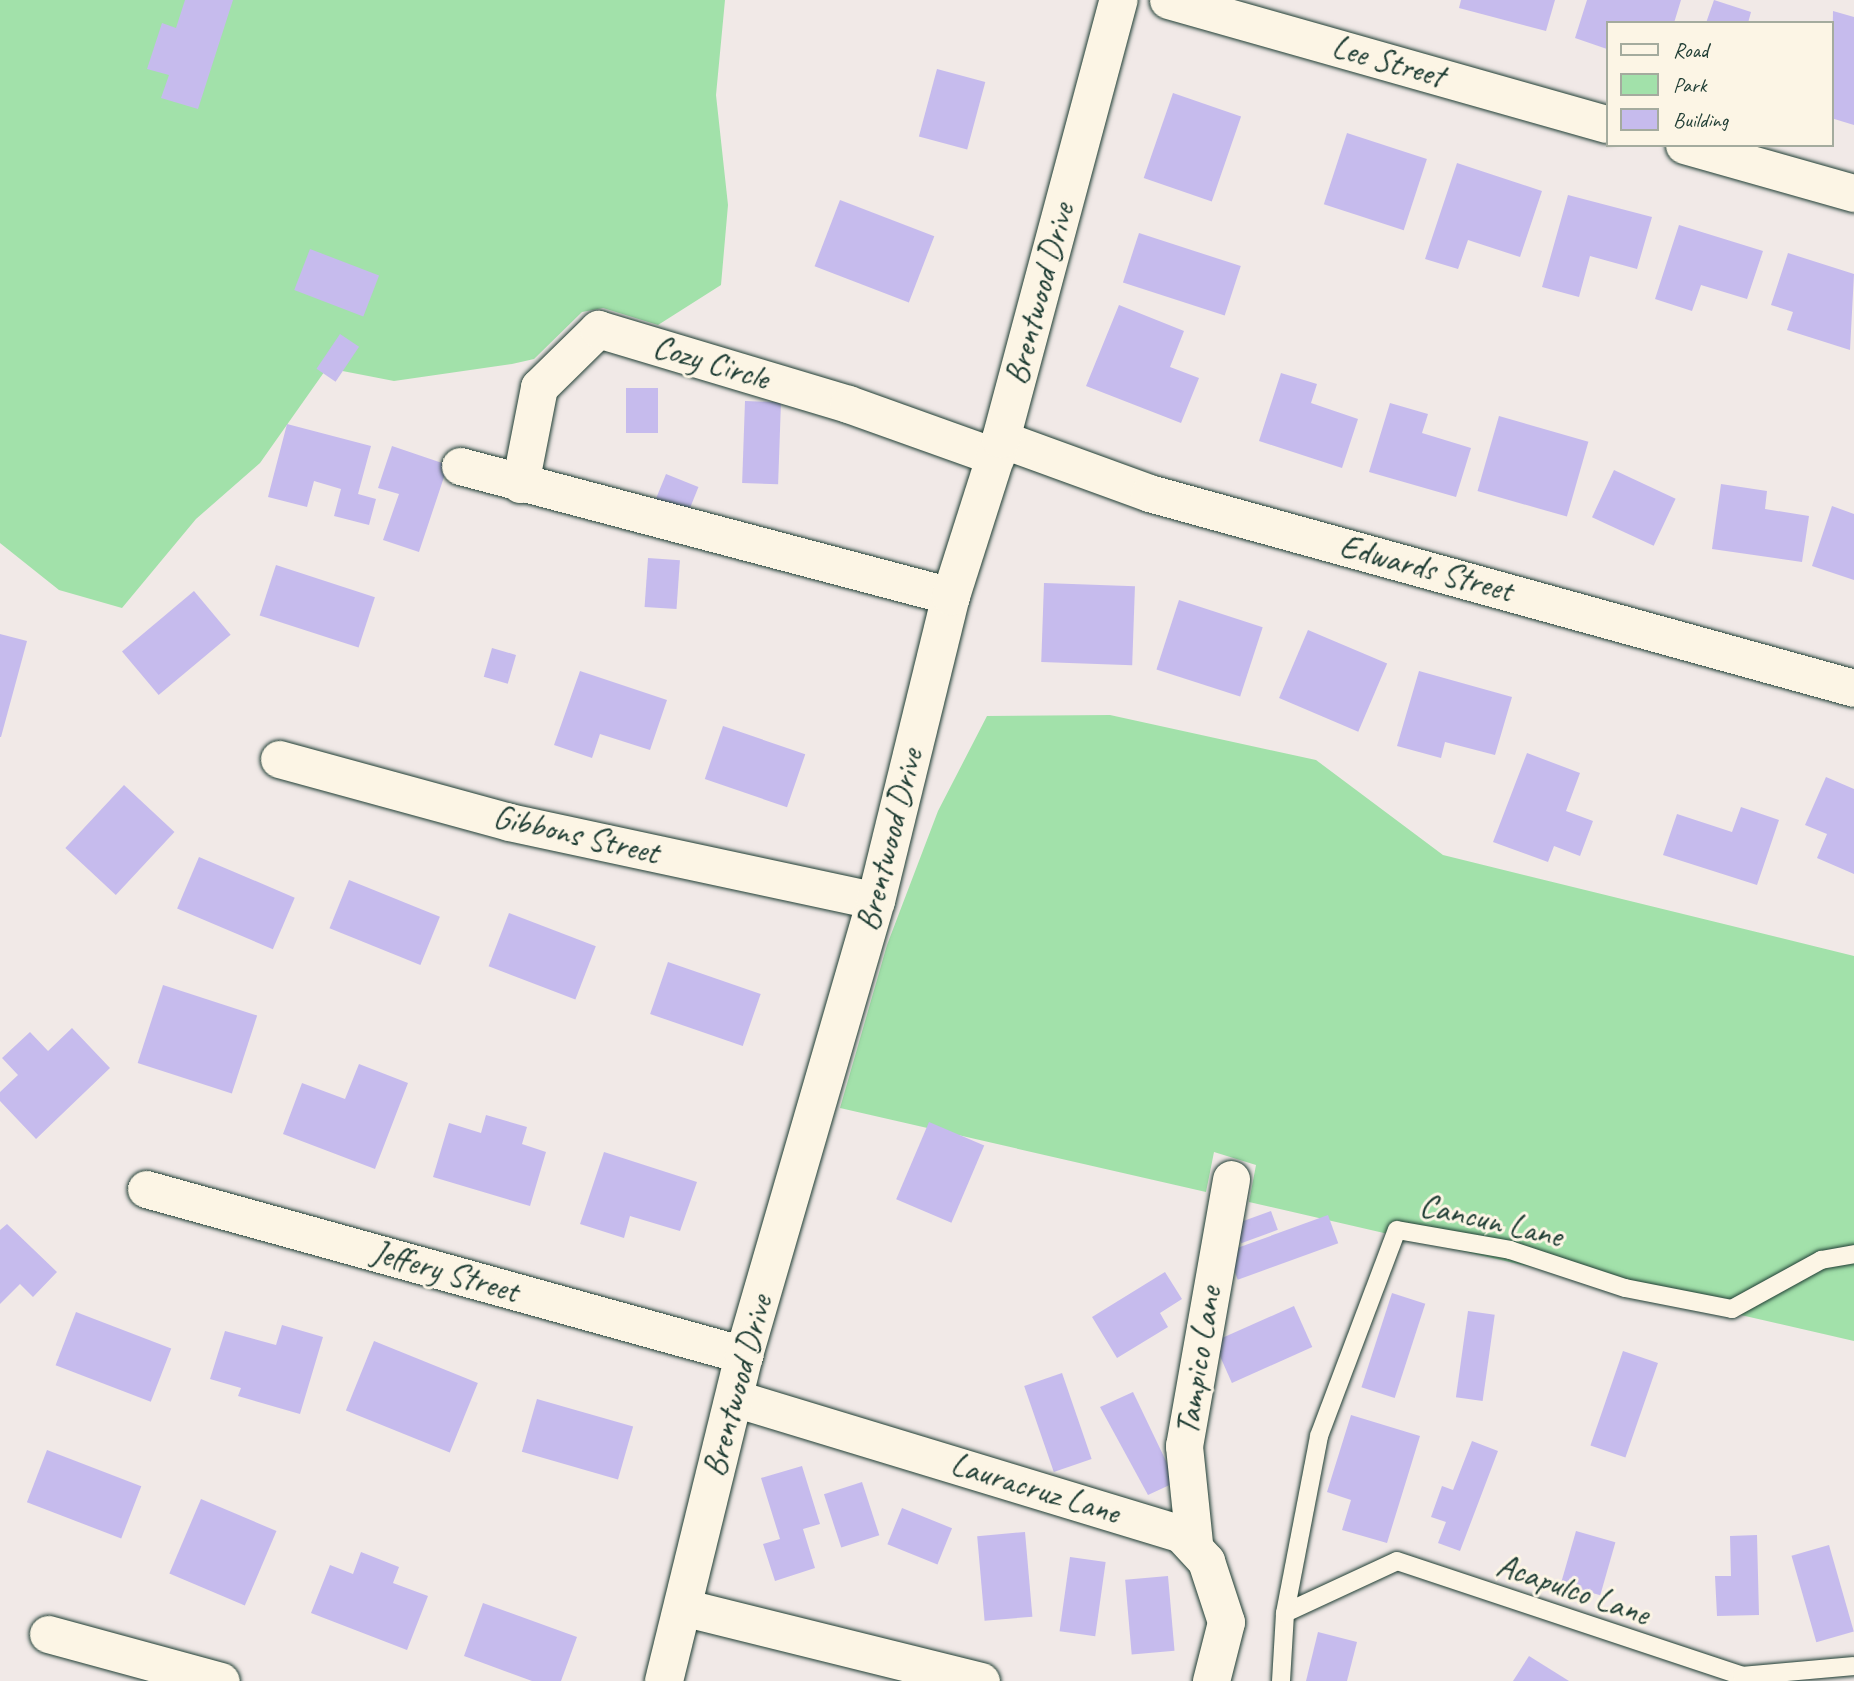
<!DOCTYPE html>
<style>
body{margin:0}
#map{position:relative;width:1854px;height:1681px;overflow:hidden;background:#f1e9e7;font-family:Caveat,sans-serif}
div>[style]{position:absolute}
[style*='--x']{left:calc(var(--x)*1px);top:calc(var(--y)*1px);width:calc(var(--w)*1px);rotate:calc(var(--a)*1deg)}
.green>*{inset:0;background:#a2e1aa}
.building>*{inset:0;background:#c6bbed;transform-origin:0 0}
.roads{filter:drop-shadow(0 0 2px #1f3d34) drop-shadow(0 0 2px #1f3d34)}
.service>*{height:18px;margin:-9px;padding:0 9px;transform-origin:9px;border-radius:9px;background:#fcf5e5}
.minor>*{height:37px;margin:-18.5px;padding:0 18.5px;transform-origin:18.5px;border-radius:18.5px;background:#fcf5e5}
.tertiary>*{height:38px;margin:-19px;padding:0 19px;transform-origin:19px;border-radius:19px;background:#fcf5e5}
span{translate:-50% -50%;white-space:nowrap;text-align:center;line-height:1.15;-webkit-text-stroke:6px #fcf5e5;paint-order:stroke}
.street-label{font-size:33px;color:#1f3d34}
.legend{position:absolute;left:1606px;top:21px;width:228px;height:126px;box-sizing:border-box;background:#fcf5e5;border:2px solid #a4ab9e;margin:0;padding:9px 12px;list-style:none;font-size:21px;color:#1f3d34}
.legend li{display:flex;align-items:center;gap:14px;height:35px}
.legend b{width:35px;border:2px solid #a4ab9e}
</style>
<div id="map">
<div class="green">
<i style="clip-path:polygon(0 0,725px 0,716px 95px,728px 205px,721px 285px,658px 325px,603px 308px,582px 312px,534px 359px,512px 364px,394px 381px,327px 368px,260px 463px,196px 519px,122px 608px,59px 590px,0 543px)"></i>
<i style="clip-path:polygon(1110px 715px,1316px 760px,1443px 855px,1854px 956px,1854px 1341px,1249px 1202px,1256px 1165px,1214px 1152px,1206px 1192px,840px 1108px,887px 945px,938px 811px,987px 716px)"></i>
</div>
<div class="building">
<i style="clip-path:polygon(185px 0,233px 0,198px 109px,161px 98px,169px 75px,147px 69px,162px 23px,176px 28px)"></i>
<i style="clip-path:polygon(1461px 0,1555px 0,1546px 31px,1459px 8px)"></i>
<i style="clip-path:polygon(1587px 0,1681px 0,1674px 23px,1607px 23px,1607px 49px,1575px 38px)"></i>
<i style="clip-path:polygon(1714px 0,1751px 12px,1748px 23px,1706px 23px)"></i>
<i style="clip-path:polygon(1833px 11px,1854px 17px,1854px 125px,1831px 118px)"></i>
<i style="left:937px;top:69px;width:50px;height:70px;rotate:15deg"></i>
<i style="left:1173px;top:93px;width:72px;height:90px;rotate:19deg"></i>
<i style="left:1347px;top:133px;width:84px;height:75px;rotate:18deg"></i>
<i style="clip-path:polygon(1457px 163px,1542px 191px,1520px 257px,1468px 240px,1458px 269px,1425px 259px)"></i>
<i style="clip-path:polygon(1568px 195px,1652px 217px,1637px 269px,1590px 256px,1579px 297px,1542px 287px)"></i>
<i style="left:840px;top:200px;width:101px;height:71px;rotate:21deg"></i>
<i style="clip-path:polygon(1679px 225px,1763px 251px,1747px 299px,1701px 285px,1692px 311px,1655px 299px)"></i>
<i style="left:1139px;top:233px;width:107px;height:52px;rotate:18deg"></i>
<i style="left:310px;top:249px;width:74px;height:44px;rotate:21deg"></i>
<i style="clip-path:polygon(1788px 253px,1854px 274px,1850px 350px,1787px 330px,1793px 312px,1771px 305px)"></i>
<i style="clip-path:polygon(1119px 305px,1184px 331px,1170px 367px,1199px 378px,1181px 423px,1086px 386px)"></i>
<i style="left:340px;top:334px;width:23px;height:42px;rotate:34deg"></i>
<i style="clip-path:polygon(1281px 373px,1317px 384px,1311px 403px,1358px 419px,1342px 468px,1259px 441px)"></i>
<i style="left:626px;top:388px;width:32px;height:45px"></i>
<i style="left:745px;top:401px;width:36px;height:82px;rotate:2deg"></i>
<i style="clip-path:polygon(1390px 403px,1428px 414px,1422px 433px,1471px 448px,1456px 497px,1369px 472px)"></i>
<i style="left:1499px;top:416px;width:93px;height:78px;rotate:16deg"></i>
<i style="clip-path:polygon(287px 424px,371px 446px,358px 494px,376px 499px,369px 525px,334px 516px,341px 489px,314px 481px,307px 507px,268px 497px)"></i>
<i style="clip-path:polygon(392px 446px,448px 465px,419px 552px,383px 540px,399px 494px,378px 488px)"></i>
<i style="left:1614px;top:470px;width:68px;height:52px;rotate:25deg"></i>
<i style="left:666px;top:474px;width:35px;height:33px;rotate:22deg"></i>
<i style="clip-path:polygon(1721px 484px,1767px 491px,1765px 509px,1809px 516px,1802px 562px,1712px 549px)"></i>
<i style="clip-path:polygon(1832px 506px,1854px 514px,1854px 580px,1812px 566px)"></i>
<i style="left:648px;top:558px;width:32px;height:49px;rotate:4deg"></i>
<i style="left:276px;top:565px;width:104px;height:53px;rotate:18deg"></i>
<i style="left:1044px;top:583px;width:91px;height:79px;rotate:2deg"></i>
<i style="left:194px;top:591px;width:57px;height:94px;rotate:50deg"></i>
<i style="left:1179px;top:600px;width:88px;height:73px;rotate:18deg"></i>
<i style="left:1308px;top:630px;width:86px;height:74px;rotate:23deg"></i>
<i style="clip-path:polygon(0 634px,27px 641px,1px 737px,0 737px)"></i>
<i style="left:492px;top:648px;width:25px;height:30px;rotate:16deg"></i>
<i style="clip-path:polygon(580px 671px,667px 700px,650px 750px,600px 734px,592px 758px,554px 745px)"></i>
<i style="clip-path:polygon(1419px 671px,1512px 697px,1495px 755px,1445px 742px,1441px 758px,1397px 746px)"></i>
<i style="left:723px;top:726px;width:87px;height:56px;rotate:19deg"></i>
<i style="clip-path:polygon(1527px 753px,1580px 773px,1566px 811px,1593px 821px,1580px 856px,1554px 846px,1548px 862px,1493px 842px)"></i>
<i style="clip-path:polygon(1826px 777px,1854px 789px,1854px 874px,1817px 858px,1827px 834px,1805px 825px)"></i>
<i style="left:124px;top:785px;width:69px;height:86px;rotate:43deg"></i>
<i style="clip-path:polygon(1741px 807px,1779px 820px,1757px 885px,1663px 855px,1677px 814px,1732px 832px)"></i>
<i style="left:199px;top:857px;width:104px;height:56px;rotate:23deg"></i>
<i style="left:349px;top:880px;width:98px;height:52px;rotate:22deg"></i>
<i style="left:509px;top:913px;width:93px;height:57px;rotate:21deg"></i>
<i style="left:668px;top:962px;width:98px;height:55px;rotate:19deg"></i>
<i style="left:163px;top:985px;width:99px;height:82px;rotate:18deg"></i>
<i style="clip-path:polygon(72px 1028px,110px 1068px,36px 1139px,0 1101px,0 1092px,18px 1075px,2px 1058px,30px 1032px,48px 1051px)"></i>
<i style="clip-path:polygon(359px 1064px,408px 1083px,375px 1169px,283px 1134px,302px 1083px,345px 1099px)"></i>
<i style="clip-path:polygon(486px 1115px,527px 1127px,522px 1144px,546px 1152px,530px 1206px,433px 1177px,449px 1123px,481px 1133px)"></i>
<i style="left:929px;top:1122px;width:60px;height:84px;rotate:23deg"></i>
<i style="clip-path:polygon(604px 1152px,697px 1182px,680px 1231px,630px 1216px,624px 1238px,580px 1224px)"></i>
<i style="left:1271px;top:1211px;width:20px;height:39px;rotate:70deg"></i>
<i style="left:1328px;top:1215px;width:30px;height:107px;rotate:70deg"></i>
<i style="clip-path:polygon(7px 1224px,57px 1272px,33px 1297px,20px 1284px,0 1304px,0 1230px)"></i>
<i style="clip-path:polygon(1165px 1272px,1182px 1299px,1160px 1313px,1168px 1327px,1117px 1358px,1092px 1317px)"></i>
<i style="left:1392px;top:1293px;width:35px;height:99px;rotate:18deg"></i>
<i style="left:1294px;top:1306px;width:45px;height:88px;rotate:66deg"></i>
<i style="left:1468px;top:1311px;width:27px;height:87px;rotate:8deg"></i>
<i style="left:76px;top:1312px;width:102px;height:57px;rotate:21deg"></i>
<i style="clip-path:polygon(282px 1325px,323px 1337px,300px 1414px,238px 1396px,241px 1388px,210px 1379px,225px 1331px,276px 1345px)"></i>
<i style="left:374px;top:1341px;width:112px;height:75px;rotate:22deg"></i>
<i style="left:1623px;top:1351px;width:37px;height:100px;rotate:19deg"></i>
<i style="left:1062px;top:1373px;width:91px;height:40px;rotate:71deg"></i>
<i style="clip-path:polygon(1133px 1392px,1176px 1482px,1148px 1495px,1100px 1407px)"></i>
<i style="left:537px;top:1399px;width:100px;height:55px;rotate:16deg"></i>
<i style="clip-path:polygon(1351px 1415px,1420px 1436px,1387px 1543px,1342px 1530px,1351px 1500px,1327px 1492px)"></i>
<i style="clip-path:polygon(1472px 1441px,1498px 1451px,1460px 1551px,1438px 1543px,1446px 1522px,1431px 1517px,1442px 1486px,1453px 1490px)"></i>
<i style="left:47px;top:1450px;width:101px;height:56px;rotate:21deg"></i>
<i style="clip-path:polygon(802px 1466px,820px 1524px,803px 1529px,815px 1568px,775px 1581px,763px 1544px,780px 1539px,761px 1478px)"></i>
<i style="left:862px;top:1482px;width:56px;height:40px;rotate:72deg"></i>
<i style="left:201px;top:1499px;width:82px;height:81px;rotate:23deg"></i>
<i style="left:902px;top:1508px;width:54px;height:39px;rotate:22deg"></i>
<i style="left:1576px;top:1531px;width:41px;height:55px;rotate:16deg"></i>
<i style="left:1025px;top:1532px;width:85px;height:48px;rotate:85deg"></i>
<i style="clip-path:polygon(1757px 1535px,1759px 1615px,1717px 1616px,1715px 1576px,1731px 1576px,1730px 1536px)"></i>
<i style="left:1829px;top:1545px;width:90px;height:39px;rotate:74deg"></i>
<i style="clip-path:polygon(361px 1552px,399px 1567px,393px 1583px,428px 1596px,407px 1650px,311px 1613px,330px 1565px,353px 1574px)"></i>
<i style="left:1070px;top:1557px;width:36px;height:75px;rotate:8deg"></i>
<i style="left:1168px;top:1576px;width:75px;height:43px;rotate:85deg"></i>
<i style="clip-path:polygon(483px 1603px,577px 1637px,561px 1681px,532px 1681px,464px 1656px)"></i>
<i style="clip-path:polygon(1318px 1632px,1357px 1642px,1347px 1681px,1306px 1681px)"></i>
<i style="clip-path:polygon(1529px 1656px,1569px 1681px,1513px 1681px)"></i>
</div>
<div class="roads">
<div class="service">
<i style="--x:1285;--y:1613;--w:123;--a:-24.9"></i>
<i style="--x:1397;--y:1561;--w:364;--a:18.4"></i>
<i style="--x:1742;--y:1676;--w:112;--a:-5.1"></i>
<i style="--x:1281;--y:1681;--w:68;--a:-86.6"></i>
<i style="--x:1285;--y:1613;--w:180;--a:-79.1"></i>
<i style="--x:1319;--y:1436;--w:220;--a:-69.3"></i>
<i style="--x:1397;--y:1230;--w:115;--a:10"></i>
<i style="--x:1510;--y:1250;--w:121;--a:18.3"></i>
<i style="--x:1625;--y:1288;--w:109;--a:11.1"></i>
<i style="--x:1732;--y:1309;--w:102;--a:-28.8"></i>
<i style="--x:1821;--y:1260;--w:34;--a:-10"></i>
</div>
<div class="minor">
<i style="--x:1168;--y:0;--w:456;--a:15.8"></i>
<i style="--x:1684;--y:145;--w:177;--a:15.8"></i>
<i style="--x:1001;--y:439;--w:158;--a:20"></i>
<i style="--x:1149;--y:493;--w:731;--a:15.46"></i>
<i style="--x:460;--y:466;--w:508;--a:14.83"></i>
<i style="--x:520;--y:484;--w:99;--a:-78.9"></i>
<i style="--x:539;--y:387;--w:83;--a:-44.5"></i>
<i style="--x:598;--y:329;--w:261;--a:16.7"></i>
<i style="--x:848;--y:404;--w:157;--a:19.7"></i>
<i style="--x:279;--y:759;--w:238;--a:15.3"></i>
<i style="--x:509;--y:822;--w:375;--a:12.1"></i>
<i style="--x:146;--y:1189;--w:621;--a:15.51"></i>
<i style="--x:734;--y:1398;--w:467;--a:16.9"></i>
<i style="--x:1181;--y:1534;--w:37;--a:47"></i>
<i style="--x:1206;--y:1561;--w:64;--a:71.8"></i>
<i style="--x:1226;--y:1622;--w:61;--a:104.3"></i>
<i style="--x:1194;--y:1543;--w:98;--a:-95.9"></i>
<i style="--x:1184;--y:1446;--w:271;--a:-80"></i>
<i style="--x:682;--y:1607;--w:308;--a:13.9"></i>
<i style="--x:48;--y:1634;--w:179;--a:15.2"></i>
</div>
<div class="tertiary">
<i style="--x:664;--y:1681;--w:336;--a:-76.2"></i>
<i style="--x:744;--y:1355;--w:473;--a:-73.8"></i>
<i style="--x:876;--y:901;--w:314;--a:-76.2"></i>
<i style="--x:951;--y:596;--w:165;--a:-72.3"></i>
<i style="--x:1001;--y:439;--w:455;--a:-75"></i>
</div>
</div>
<div class="street-label">
<span style="left:1388px;top:62px;rotate:16deg">Lee Street</span>
<span style="left:1040px;top:294px;rotate:-75deg">Brentwood Drive</span>
<span style="left:711px;top:363px;rotate:17deg">Cozy Circle</span>
<span style="left:1426px;top:569px;rotate:15deg">Edwards Street</span>
<span style="left:576px;top:835px;rotate:13deg">Gibbons Street</span>
<span style="left:890px;top:840px;rotate:-76deg">Brentwood Drive</span>
<span style="left:1491px;top:1221px;rotate:13deg">Cancun Lane</span>
<span style="left:445px;top:1272px;rotate:16deg">Jeffery Street</span>
<span style="left:1199px;top:1361px;rotate:-81deg">Tampico Lane</span>
<span style="left:738px;top:1386px;rotate:-75deg">Brentwood Drive</span>
<span style="left:1035px;top:1489px;rotate:17deg">Lauracruz Lane</span>
<span style="left:1573px;top:1590px;rotate:19deg">Acapulco Lane</span>
</div>
<ul class="legend">
<li><b style="height:9px;background:#fcf5e5"></b>Road</li>
<li><b style="height:19px;background:#a2e1aa"></b>Park</li>
<li><b style="height:19px;background:#c6bbed"></b>Building</li>
</ul>
</div>
